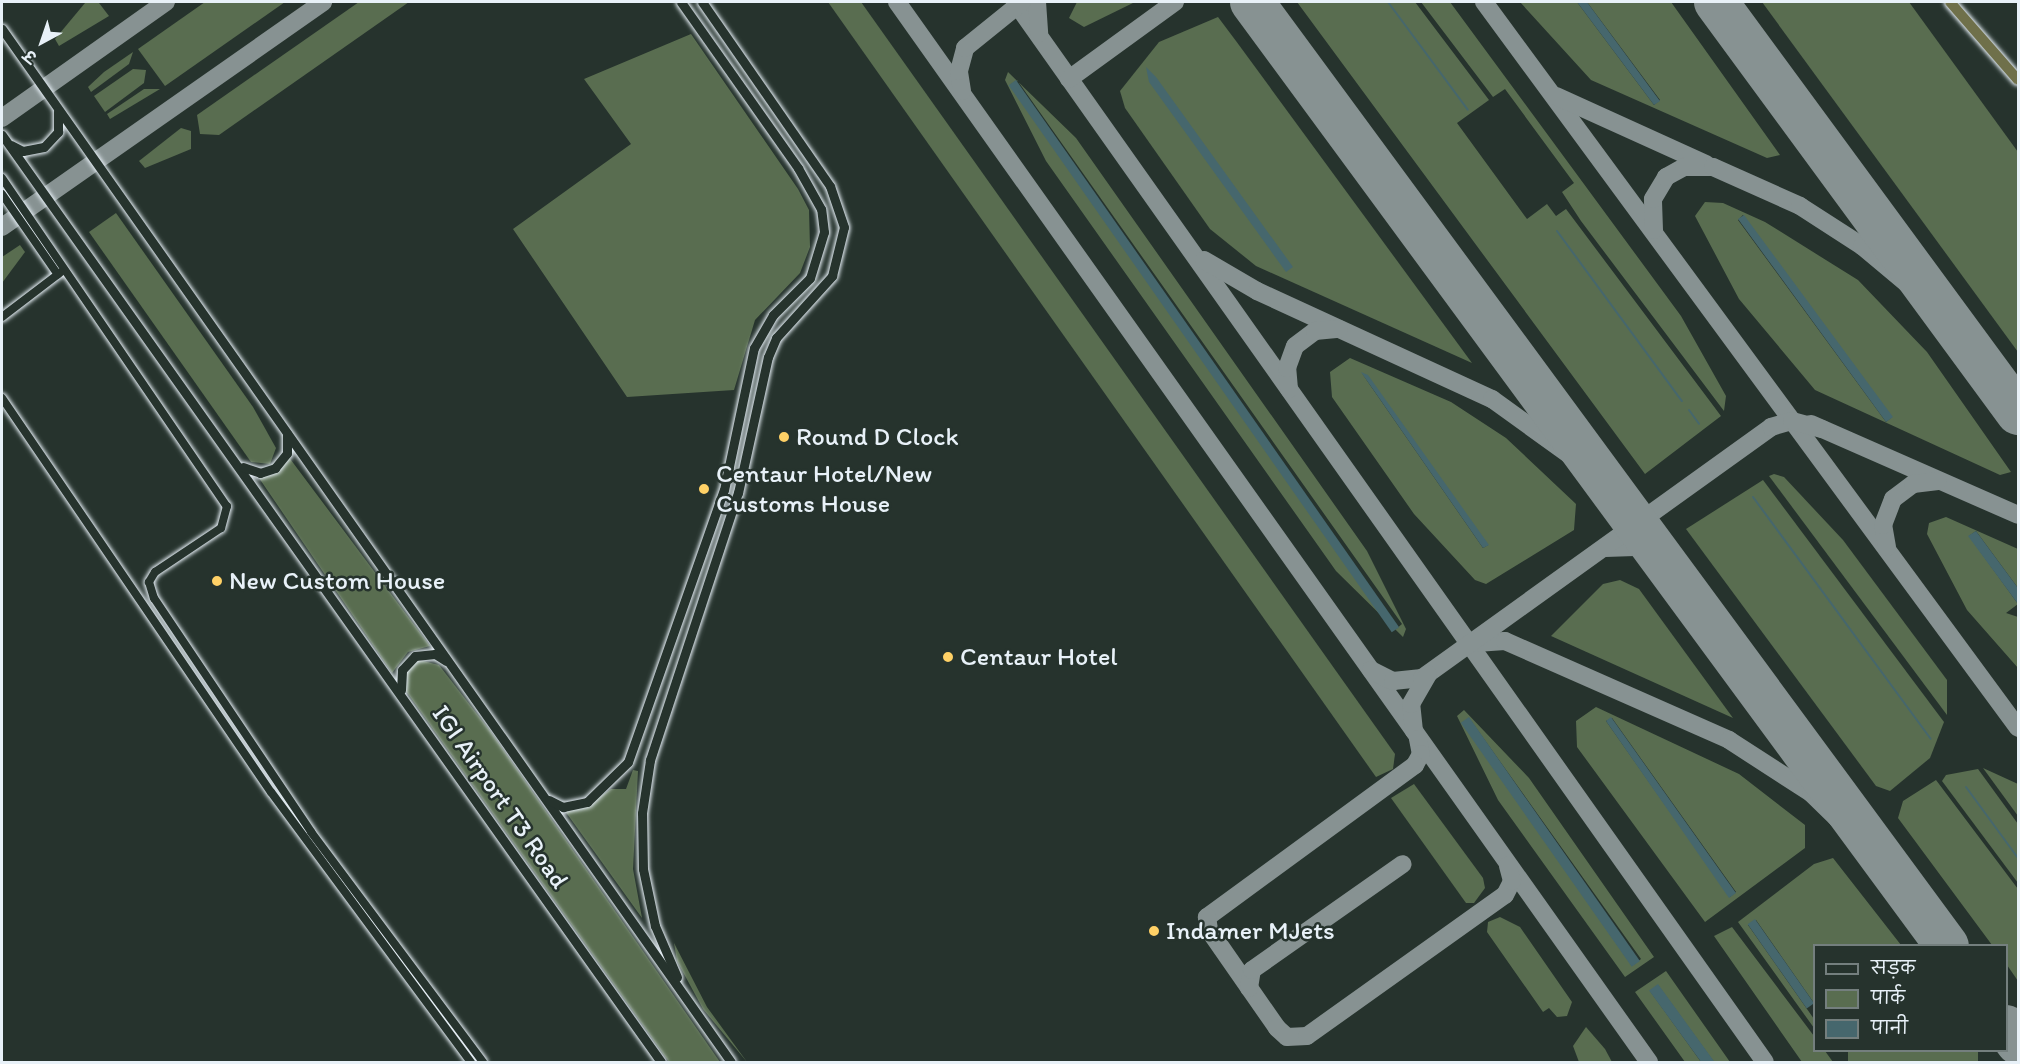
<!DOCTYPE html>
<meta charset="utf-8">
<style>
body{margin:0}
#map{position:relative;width:2020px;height:1064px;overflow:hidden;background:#26332d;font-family:Itim,"Playpen Sans Deva",sans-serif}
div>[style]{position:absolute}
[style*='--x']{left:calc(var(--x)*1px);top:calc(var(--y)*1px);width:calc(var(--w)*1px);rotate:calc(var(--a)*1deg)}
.green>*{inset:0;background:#596d50;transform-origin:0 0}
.water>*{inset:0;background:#46676d;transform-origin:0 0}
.stream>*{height:2px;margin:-1px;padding:0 1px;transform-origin:1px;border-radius:1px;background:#46676d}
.taxiway>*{height:18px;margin:-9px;padding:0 9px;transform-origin:9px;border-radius:9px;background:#879292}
.runway>*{height:44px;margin:-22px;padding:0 22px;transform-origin:22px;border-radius:22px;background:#879292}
.roads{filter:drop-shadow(0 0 2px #e8f1f8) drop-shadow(0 0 2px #e8f1f8)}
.tertiary>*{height:8px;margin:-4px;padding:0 4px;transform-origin:4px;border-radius:4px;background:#26332d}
.secondary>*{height:9px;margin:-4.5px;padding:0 4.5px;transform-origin:4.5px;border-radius:4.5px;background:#26332d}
.trunk>*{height:10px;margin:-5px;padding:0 5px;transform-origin:5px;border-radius:5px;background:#6f704a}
.dots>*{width:16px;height:16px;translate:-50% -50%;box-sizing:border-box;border:3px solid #26332d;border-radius:50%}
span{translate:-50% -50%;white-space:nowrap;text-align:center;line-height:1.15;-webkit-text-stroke:5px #26332d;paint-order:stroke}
.poi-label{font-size:26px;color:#e8f1f8}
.left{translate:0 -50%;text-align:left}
.street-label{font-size:26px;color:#e8f1f8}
.frame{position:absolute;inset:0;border:3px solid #e8f1f8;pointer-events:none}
.legend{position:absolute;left:1813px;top:944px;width:195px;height:108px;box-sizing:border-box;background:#26332d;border:2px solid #747f7e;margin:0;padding:8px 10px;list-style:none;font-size:18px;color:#e8f1f8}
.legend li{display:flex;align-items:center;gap:12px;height:30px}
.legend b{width:30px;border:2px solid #747f7e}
.north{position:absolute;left:12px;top:12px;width:60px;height:60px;-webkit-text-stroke:4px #26332d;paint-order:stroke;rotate:220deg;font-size:16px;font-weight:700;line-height:24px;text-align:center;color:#e8f1f8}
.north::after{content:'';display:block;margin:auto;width:21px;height:27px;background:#e8f1f8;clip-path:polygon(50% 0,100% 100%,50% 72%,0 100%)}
</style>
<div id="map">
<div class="green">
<i style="clip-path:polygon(205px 2px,285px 2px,165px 86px,138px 49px)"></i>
<i style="clip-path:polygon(359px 2px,409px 2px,219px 135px,200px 134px,197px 115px)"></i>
<i style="clip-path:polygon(828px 2px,861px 2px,1395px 754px,1393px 769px,1376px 777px)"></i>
<i style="clip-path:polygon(1077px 2px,1135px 2px,1084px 27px,1069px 18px)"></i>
<i style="clip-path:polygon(1297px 2px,1415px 2px,1489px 100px,1457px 123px,1527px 219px,1547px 204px,1556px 216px,1566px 209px,1721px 416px,1645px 474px)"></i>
<i style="clip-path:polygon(1421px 2px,1450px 2px,1681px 316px,1726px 396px,1724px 411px,1581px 221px,1562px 192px,1574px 183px,1505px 89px,1493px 97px)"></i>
<i style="clip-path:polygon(1520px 2px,1577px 2px,1654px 105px,1660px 100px,1587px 2px,1671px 2px,1780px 155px,1767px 158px,1591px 80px)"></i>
<i style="clip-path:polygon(1762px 2px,1909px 2px,2018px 152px,2018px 352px)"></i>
<i style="clip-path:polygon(85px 3px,99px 3px,109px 16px,59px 46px,55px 39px)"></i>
<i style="clip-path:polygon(1218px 17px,1236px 41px,1472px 363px,1256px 266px,1210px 229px,1125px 108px,1120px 91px,1159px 42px)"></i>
<i style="clip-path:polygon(691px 34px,798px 189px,809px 210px,810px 247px,800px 273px,755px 320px,734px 390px,627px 397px,513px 229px,631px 144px,584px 79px)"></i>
<i style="clip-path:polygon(133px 52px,129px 64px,91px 92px,88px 87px,104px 72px)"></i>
<i style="clip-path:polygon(133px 69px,146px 70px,144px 83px,105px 112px,94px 96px)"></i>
<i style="clip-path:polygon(evenodd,1008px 72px,1076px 138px,1367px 551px,1406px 629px,1403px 637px,1336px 571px,1046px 161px,1005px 80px,1008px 72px,1017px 80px,1402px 624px,1395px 630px,1010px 85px,1017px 80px)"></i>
<i style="clip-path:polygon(144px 89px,160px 89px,110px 119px,107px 114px)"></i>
<i style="clip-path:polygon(181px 128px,191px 131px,191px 149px,145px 168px,139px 161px)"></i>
<i style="clip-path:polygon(evenodd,1705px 202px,1723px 203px,1765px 222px,1858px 280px,1927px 352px,2011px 472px,2000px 475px,1815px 390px,1739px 299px,1695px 216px,1705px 202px,1743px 215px,1892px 417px,1886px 422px,1738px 220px,1743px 215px)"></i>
<i style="clip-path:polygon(116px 213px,253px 407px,276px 448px,270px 464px,251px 462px,89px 232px)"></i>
<i style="clip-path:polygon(20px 245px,25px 252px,2px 283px,2px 257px)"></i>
<i style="clip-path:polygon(evenodd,1350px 358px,1451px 402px,1506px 438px,1576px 504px,1574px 530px,1486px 584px,1475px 580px,1414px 514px,1332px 397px,1330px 372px,1350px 358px,1361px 372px,1488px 545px,1483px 548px,1361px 372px)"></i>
<i style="clip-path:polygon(288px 456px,430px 646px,408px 652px,392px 673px,259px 478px,274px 474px)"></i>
<i style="clip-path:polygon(1774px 474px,1784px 477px,1843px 540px,1947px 680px,1947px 715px,1769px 476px)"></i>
<i style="clip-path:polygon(1763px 480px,1944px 722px,1930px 758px,1890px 791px,1876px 786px,1686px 529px)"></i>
<i style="clip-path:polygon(1946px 517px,2018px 549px,2018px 588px,1976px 531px,1969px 536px,2018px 604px,2006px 613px,2018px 617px,2018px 668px,1967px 610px,1927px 534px,1929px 523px)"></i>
<i style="clip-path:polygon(1620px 580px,1639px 589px,1733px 718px,1551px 636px,1603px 584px)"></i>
<i style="clip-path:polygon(419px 660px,439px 665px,491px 732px,720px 1062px,669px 1062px,406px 691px,407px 670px)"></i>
<i style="clip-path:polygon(evenodd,1596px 707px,1739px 774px,1805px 825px,1805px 848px,1705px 922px,1577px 747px,1576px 721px,1596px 707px,1612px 718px,1736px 892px,1730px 897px,1606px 721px,1612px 718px)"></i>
<i style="clip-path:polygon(evenodd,1464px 710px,1529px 778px,1654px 957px,1625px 977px,1498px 800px,1457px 716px,1464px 710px,1469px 718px,1641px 959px,1632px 966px,1462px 723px,1469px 718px)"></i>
<i style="clip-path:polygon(1983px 768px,2018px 784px,2018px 816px)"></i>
<i style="clip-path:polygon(1978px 769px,2018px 824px,2018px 883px,1942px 781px,1946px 775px)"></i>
<i style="clip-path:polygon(633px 770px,638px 771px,633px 869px,642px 918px,565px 811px,584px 808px,611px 789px,626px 789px)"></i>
<i style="clip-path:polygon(1936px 780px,2018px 889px,2018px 981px,2007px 965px,2006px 946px,1992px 945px,1898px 818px,1903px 801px)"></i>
<i style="clip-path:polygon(1414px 784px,1483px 878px,1485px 888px,1474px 903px,1466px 903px,1391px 798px)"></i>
<i style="clip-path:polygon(1833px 858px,1901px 945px,1814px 946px,1814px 1003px,1756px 920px,1748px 925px,1814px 1019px,1814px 1028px,1738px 922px,1814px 864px)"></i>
<i style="clip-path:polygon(1500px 917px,1520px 927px,1572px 1002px,1567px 1016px,1557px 1017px,1549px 1008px,1543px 1012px,1487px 932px,1488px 922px)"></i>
<i style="clip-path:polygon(1732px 927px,1814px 1036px,1814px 1050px,1825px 1051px,1833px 1062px,1802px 1062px,1714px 936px)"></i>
<i style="clip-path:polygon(674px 943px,707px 1007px,747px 1062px,703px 1009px,677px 961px)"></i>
<i style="clip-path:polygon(1666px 971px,1730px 1062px,1714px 1062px,1658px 985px,1650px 991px,1701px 1062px,1685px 1062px,1635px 992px)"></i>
<i style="clip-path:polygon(1586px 1027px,1605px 1049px,1612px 1062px,1579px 1062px,1573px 1046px)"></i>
<i style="left:1848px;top:1051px;width:130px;height:14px"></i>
</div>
<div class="water">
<i style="clip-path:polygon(1577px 2px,1587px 2px,1660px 101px,1654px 105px)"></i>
<i style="clip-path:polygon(1146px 67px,1156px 77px,1293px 267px,1286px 272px,1149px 82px)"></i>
<i style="left:1016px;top:80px;width:668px;height:9px;rotate:55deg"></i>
<i style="clip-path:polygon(1744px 215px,1893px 417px,1886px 422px,1738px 219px)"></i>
<i style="clip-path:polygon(1361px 372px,1368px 375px,1489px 545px,1483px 548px)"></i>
<i style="clip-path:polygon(1976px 531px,2018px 588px,2018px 604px,1968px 536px)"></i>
<i style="left:1469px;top:717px;width:298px;height:10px;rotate:55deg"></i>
<i style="clip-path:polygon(1611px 717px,1736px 893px,1729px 898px,1606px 721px)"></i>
<i style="left:1755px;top:919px;width:103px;height:9px;rotate:55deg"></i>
<i style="left:1658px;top:984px;width:96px;height:11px;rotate:54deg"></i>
</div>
<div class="stream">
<i style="--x:1388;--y:2;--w:134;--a:53.5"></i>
<i style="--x:1557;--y:231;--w:211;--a:53.7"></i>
<i style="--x:1689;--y:410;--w:17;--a:54"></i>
<i style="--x:1753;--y:497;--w:300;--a:53.7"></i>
<i style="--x:1966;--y:787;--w:88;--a:53.8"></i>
</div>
<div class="taxiway">
<i style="--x:897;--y:2;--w:1300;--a:54.65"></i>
<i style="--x:1015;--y:2;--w:1298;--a:54.72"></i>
<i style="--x:1037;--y:2;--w:31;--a:86"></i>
<i style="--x:1251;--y:2;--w:4;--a:34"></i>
<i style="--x:1484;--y:2;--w:901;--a:53.66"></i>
<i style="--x:1069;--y:79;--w:131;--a:-36"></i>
<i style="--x:962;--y:91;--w:20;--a:-99"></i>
<i style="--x:959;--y:71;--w:24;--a:-75"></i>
<i style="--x:965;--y:48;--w:73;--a:-38.9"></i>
<i style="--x:1556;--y:96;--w:165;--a:24.4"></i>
<i style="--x:2;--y:118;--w:201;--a:-35.3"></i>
<i style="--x:2;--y:227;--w:392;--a:-35"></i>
<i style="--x:1654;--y:230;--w:31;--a:-92"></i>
<i style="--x:1653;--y:199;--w:26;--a:-59"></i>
<i style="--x:1666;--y:177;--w:21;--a:-29"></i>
<i style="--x:1684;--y:167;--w:29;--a:0"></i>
<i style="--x:1713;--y:167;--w:95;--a:24.1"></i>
<i style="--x:1800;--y:206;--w:74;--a:32.8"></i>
<i style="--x:1862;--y:246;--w:80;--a:39.9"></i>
<i style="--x:1923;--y:297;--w:89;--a:48.2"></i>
<i style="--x:1204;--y:260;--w:61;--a:30.3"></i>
<i style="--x:1257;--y:291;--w:259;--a:24.7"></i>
<i style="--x:1492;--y:399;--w:97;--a:35.8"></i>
<i style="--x:1571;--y:456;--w:111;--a:47.6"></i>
<i style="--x:1289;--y:389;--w:21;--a:-95"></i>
<i style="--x:1287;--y:368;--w:23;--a:-70"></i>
<i style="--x:1295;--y:346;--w:25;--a:-37"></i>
<i style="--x:1315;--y:331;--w:24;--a:-5"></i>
<i style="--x:1811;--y:424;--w:226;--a:23.7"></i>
<i style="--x:1887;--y:547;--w:22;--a:-100"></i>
<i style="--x:1883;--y:525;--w:28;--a:-69"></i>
<i style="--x:1893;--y:499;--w:25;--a:-37"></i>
<i style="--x:1913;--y:484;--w:25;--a:-7"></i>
<i style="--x:1605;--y:548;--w:37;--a:-2"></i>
<i style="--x:1642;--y:547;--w:29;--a:35"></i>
<i style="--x:1476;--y:643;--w:29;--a:-4"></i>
<i style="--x:1505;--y:641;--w:245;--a:23.8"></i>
<i style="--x:1729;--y:740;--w:98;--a:32.9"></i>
<i style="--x:1811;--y:793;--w:120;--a:44.3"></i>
<i style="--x:1371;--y:670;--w:25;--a:27"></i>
<i style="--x:1393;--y:681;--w:29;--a:-6"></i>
<i style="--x:1422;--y:678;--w:430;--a:-35.7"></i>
<i style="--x:1771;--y:427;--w:22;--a:-16"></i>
<i style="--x:1792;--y:421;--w:31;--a:15"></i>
<i style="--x:1414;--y:731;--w:27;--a:-96"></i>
<i style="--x:1411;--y:704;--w:34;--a:-60"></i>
<i style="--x:1418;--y:739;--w:15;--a:79"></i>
<i style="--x:1421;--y:754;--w:13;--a:119"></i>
<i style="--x:1415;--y:765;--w:258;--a:143.8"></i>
<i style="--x:1207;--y:917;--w:13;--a:81"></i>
<i style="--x:1209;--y:930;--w:119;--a:55.2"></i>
<i style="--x:1277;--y:1028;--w:13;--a:42"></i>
<i style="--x:1287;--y:1037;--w:20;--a:-3"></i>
<i style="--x:1307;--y:1036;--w:243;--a:-35.5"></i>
<i style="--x:1505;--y:895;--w:16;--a:-63"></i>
<i style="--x:1512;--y:881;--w:16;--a:-105"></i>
<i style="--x:1249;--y:988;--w:18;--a:-81"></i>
<i style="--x:1252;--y:970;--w:184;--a:-35.1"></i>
</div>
<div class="runway">
<i style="--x:1252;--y:2;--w:1172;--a:53.64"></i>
<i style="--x:1716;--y:2;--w:510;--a:53.69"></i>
<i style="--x:2006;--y:1027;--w:20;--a:53"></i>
</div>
<div class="roads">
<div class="tertiary">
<i style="--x:2;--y:178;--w:398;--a:55.6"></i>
<i style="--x:227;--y:506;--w:23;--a:105"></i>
<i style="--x:221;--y:528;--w:79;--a:146.3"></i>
<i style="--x:155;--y:572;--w:12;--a:121"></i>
<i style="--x:149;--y:582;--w:17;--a:73"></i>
<i style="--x:154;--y:598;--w:282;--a:56.1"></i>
<i style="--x:311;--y:832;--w:287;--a:53.2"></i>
<i style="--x:2;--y:194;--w:98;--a:55.3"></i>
<i style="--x:2;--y:317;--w:74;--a:-37.3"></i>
<i style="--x:2;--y:398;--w:477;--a:55.7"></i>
<i style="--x:271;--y:792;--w:336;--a:53.5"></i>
</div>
<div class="secondary">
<i style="--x:2;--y:29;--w:1264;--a:54.79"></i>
<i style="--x:2;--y:135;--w:1137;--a:54.59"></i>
<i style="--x:11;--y:145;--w:13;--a:27"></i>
<i style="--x:23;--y:151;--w:21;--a:-11"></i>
<i style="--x:44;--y:147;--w:21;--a:-47"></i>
<i style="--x:58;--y:132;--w:21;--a:-90"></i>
<i style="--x:243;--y:467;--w:18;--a:19"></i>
<i style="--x:260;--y:473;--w:16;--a:-18"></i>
<i style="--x:275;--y:468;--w:19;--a:-51"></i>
<i style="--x:287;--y:453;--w:19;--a:-90"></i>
<i style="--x:401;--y:690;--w:20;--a:-87"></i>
<i style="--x:402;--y:670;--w:19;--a:-47"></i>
<i style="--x:415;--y:656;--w:20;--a:-6"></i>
<i style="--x:435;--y:654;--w:13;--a:32"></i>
<i style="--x:549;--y:800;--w:16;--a:27"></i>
<i style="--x:563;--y:807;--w:25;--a:-12"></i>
<i style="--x:587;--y:802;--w:57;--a:-44.3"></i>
<i style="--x:628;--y:762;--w:288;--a:-70.6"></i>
<i style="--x:724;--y:490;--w:145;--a:-78.1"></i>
<i style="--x:754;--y:348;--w:38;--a:-60"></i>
<i style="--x:773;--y:315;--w:52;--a:-45"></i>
<i style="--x:810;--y:278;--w:48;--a:-73.1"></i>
<i style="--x:824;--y:232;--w:23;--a:-97"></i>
<i style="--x:821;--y:209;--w:47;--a:-119.3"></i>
<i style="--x:798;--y:168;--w:203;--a:-125.2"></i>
<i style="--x:677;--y:977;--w:56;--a:-113.3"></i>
<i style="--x:655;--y:926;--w:58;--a:-101.9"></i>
<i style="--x:643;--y:869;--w:56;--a:-91"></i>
<i style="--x:642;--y:813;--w:54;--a:-81.4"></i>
<i style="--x:650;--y:760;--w:281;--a:-71.8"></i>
<i style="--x:738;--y:493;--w:139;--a:-77.6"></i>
<i style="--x:768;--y:357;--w:21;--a:-67"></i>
<i style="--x:776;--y:338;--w:84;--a:-47.9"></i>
<i style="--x:832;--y:276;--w:50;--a:-76.2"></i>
<i style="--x:844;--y:227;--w:43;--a:-108.9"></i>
<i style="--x:830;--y:186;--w:224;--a:-124.8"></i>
</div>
<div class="trunk">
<i style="--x:1950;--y:2;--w:103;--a:48.9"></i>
</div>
</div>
<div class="dots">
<i style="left:784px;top:437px;background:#ffd166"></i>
<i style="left:704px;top:489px;background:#ffd166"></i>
<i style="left:217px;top:581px;background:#ffd166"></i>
<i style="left:948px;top:657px;background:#ffd166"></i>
<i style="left:1154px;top:931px;background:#ffd166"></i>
</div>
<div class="poi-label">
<span class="left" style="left:796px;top:437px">Round D Clock</span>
<span class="left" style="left:716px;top:489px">Centaur Hotel/New<br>Customs House</span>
<span class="left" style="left:229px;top:581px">New Custom House</span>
<span class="left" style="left:960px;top:657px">Centaur Hotel</span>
<span class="left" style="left:1166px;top:931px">Indamer MJets</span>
</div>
<div class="street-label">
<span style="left:500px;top:797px;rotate:55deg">IGI Airport T3 Road</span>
</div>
<div class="frame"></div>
<ul class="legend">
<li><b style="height:8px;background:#26332d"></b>सड़क</li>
<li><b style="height:16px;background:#596d50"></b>पार्क</li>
<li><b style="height:16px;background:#46676d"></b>पानी</li>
</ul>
<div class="north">उ</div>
</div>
